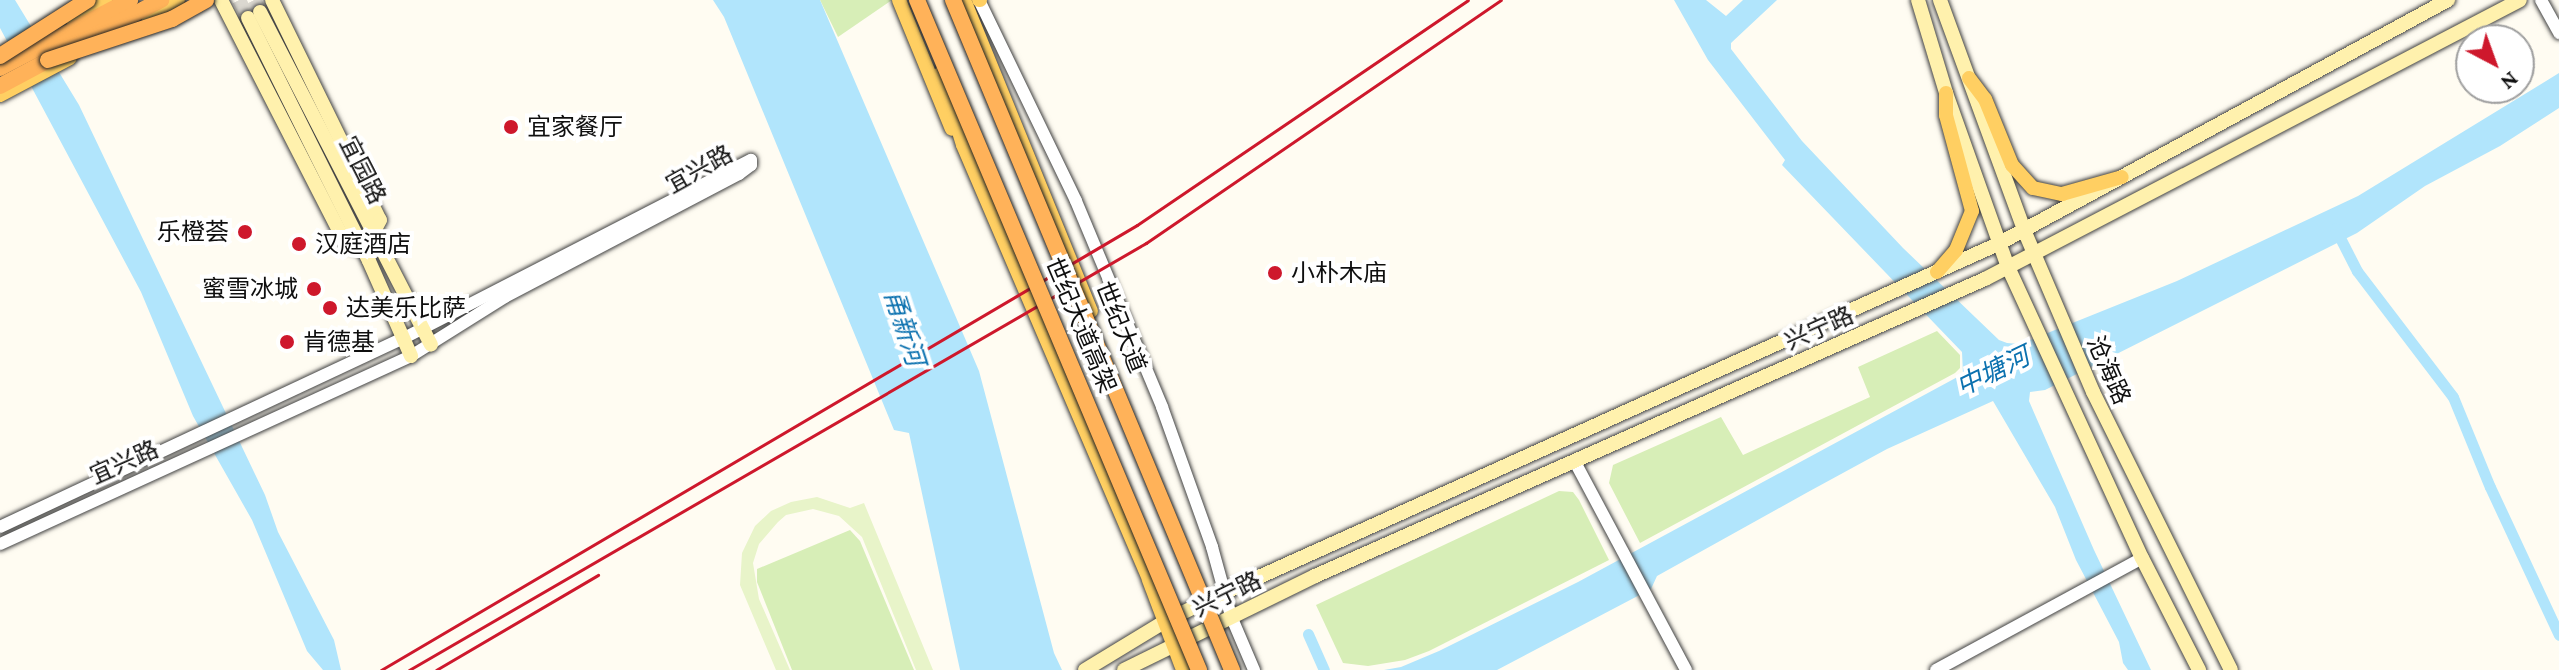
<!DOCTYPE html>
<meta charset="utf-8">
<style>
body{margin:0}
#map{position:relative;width:2559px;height:670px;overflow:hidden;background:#fffcf2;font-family:"Crimson Pro","Noto Sans SC",serif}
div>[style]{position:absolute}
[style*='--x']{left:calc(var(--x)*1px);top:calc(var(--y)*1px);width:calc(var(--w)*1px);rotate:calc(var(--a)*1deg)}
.green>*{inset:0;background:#d7eeb7}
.pitch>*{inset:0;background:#e8f4c9}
.water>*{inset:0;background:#b1e5fc}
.canal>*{height:11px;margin:-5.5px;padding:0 5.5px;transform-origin:5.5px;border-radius:5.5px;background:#b1e5fc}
.secondary-tunnel>*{height:14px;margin-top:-7px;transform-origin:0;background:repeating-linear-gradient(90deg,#dbd8d0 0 14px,transparent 0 21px)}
.roads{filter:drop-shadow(0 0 2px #424242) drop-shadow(0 0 2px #424242)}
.tertiary>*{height:12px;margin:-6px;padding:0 6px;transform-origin:6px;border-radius:6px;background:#fff}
.secondary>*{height:14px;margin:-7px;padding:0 7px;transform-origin:7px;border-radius:7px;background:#fff1ad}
.primary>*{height:14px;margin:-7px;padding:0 7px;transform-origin:7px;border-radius:7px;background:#ffcf62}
.trunk>*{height:16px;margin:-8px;padding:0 8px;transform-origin:8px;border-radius:8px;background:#ffb259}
.rail>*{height:3px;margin:-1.5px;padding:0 1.5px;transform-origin:1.5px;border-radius:1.5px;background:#ce182c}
.bridges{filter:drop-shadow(0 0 2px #202020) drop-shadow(0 0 2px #202020)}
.trunk-bridge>*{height:16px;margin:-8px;padding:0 8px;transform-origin:8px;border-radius:8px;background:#ffb259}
.dots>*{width:22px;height:22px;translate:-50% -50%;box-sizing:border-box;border:4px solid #fff;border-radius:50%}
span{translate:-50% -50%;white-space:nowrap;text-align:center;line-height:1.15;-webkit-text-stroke:8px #fff;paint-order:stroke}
.poi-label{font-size:24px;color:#0f0f0f}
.left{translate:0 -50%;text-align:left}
.right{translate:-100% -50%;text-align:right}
.street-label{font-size:24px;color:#0f0f0f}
.water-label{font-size:26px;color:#0b71af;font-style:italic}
.north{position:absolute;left:2455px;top:24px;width:80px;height:80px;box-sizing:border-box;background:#fff;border:2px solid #9f9f9f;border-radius:50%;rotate:139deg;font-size:22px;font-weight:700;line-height:32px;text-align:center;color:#0f0f0f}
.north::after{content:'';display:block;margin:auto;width:28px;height:36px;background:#ce182c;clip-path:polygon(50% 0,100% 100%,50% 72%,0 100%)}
</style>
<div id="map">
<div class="green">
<i style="clip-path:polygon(820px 0,892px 0,838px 37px)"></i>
<i style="clip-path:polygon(1937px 331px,1960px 355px,1960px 368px,1955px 373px,1640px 543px,1609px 483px,1613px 465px,1721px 417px,1743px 455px,1870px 397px,1858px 367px)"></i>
<i style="clip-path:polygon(1559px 491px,1573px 492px,1579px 500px,1609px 560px,1429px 651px,1405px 660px,1368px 666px,1343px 663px,1316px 605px)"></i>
<i style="clip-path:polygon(850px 530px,860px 541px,914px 670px,792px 670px,757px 582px,757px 569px)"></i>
</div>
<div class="pitch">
<i style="clip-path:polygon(817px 497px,850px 508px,864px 503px,933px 670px,916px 670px,862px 537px,839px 516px,813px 509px,786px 515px,778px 522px,759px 544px,753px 563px,759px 599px,790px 670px,776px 670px,740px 585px,742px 553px,755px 526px,771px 511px,791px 502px)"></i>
</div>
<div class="water">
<i style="clip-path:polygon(0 0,15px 0,79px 105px,265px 495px,278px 532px,334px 640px,341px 670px,323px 670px,307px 651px,252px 520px,193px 416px,141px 292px,0 28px)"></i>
<i style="clip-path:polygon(713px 0,820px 0,979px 371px,1054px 653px,1062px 670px,960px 670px,909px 433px,894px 430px,724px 17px)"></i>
<i style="clip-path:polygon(1674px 0,1706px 0,1726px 16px,1743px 0,1777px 0,1731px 43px,1731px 49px,1802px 141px,1903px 248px,1999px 340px,2007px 343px,2020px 344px,2177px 281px,2358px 196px,2559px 73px,2559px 108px,2500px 146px,2425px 186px,2357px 233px,2045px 390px,2030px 392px,2029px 401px,2094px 550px,2151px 670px,2128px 670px,2123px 663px,2119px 642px,2076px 560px,2055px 507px,1993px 401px,1887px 449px,1808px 492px,1657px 576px,1651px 589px,1497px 670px,1384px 670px,1401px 667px,1439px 651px,1578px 582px,1963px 374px,1962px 352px,1782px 165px,1785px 160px,1708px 60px)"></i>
</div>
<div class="canal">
<i style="--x:2335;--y:228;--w:48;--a:62.9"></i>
<i style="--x:2357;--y:271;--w:158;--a:52.7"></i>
<i style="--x:2453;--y:397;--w:97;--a:67.7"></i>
<i style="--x:2490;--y:487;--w:163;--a:65"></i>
<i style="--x:1308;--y:634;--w:39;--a:66"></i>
</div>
<div class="secondary-tunnel">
<i style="--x:239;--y:0;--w:20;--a:63"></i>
<i style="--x:254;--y:0;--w:13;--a:63"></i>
</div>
<div class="roads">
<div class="tertiary">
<i style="--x:979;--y:0;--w:223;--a:64.2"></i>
<i style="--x:1076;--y:201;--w:223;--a:67.3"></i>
<i style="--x:1162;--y:407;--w:149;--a:70.3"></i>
<i style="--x:1212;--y:547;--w:72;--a:74.6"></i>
<i style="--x:1231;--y:616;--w:59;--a:66.9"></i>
<i style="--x:2541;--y:0;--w:38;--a:61"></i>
<i style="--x:1575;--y:462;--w:236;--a:61.9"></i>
<i style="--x:0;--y:527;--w:446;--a:-25.1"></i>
<i style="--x:404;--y:338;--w:390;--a:-27.2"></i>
<i style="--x:751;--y:160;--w:5;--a:90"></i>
<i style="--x:751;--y:165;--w:15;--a:143"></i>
<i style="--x:739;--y:174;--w:264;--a:152.3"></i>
<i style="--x:505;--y:297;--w:111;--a:147.9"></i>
<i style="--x:411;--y:356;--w:452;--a:155.4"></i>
<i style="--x:1936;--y:670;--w:234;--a:-28.5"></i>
</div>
<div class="secondary">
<i style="--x:221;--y:0;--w:274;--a:62.9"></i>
<i style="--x:346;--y:244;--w:19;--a:18"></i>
<i style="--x:272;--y:0;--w:245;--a:63.9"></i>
<i style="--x:380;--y:220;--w:17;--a:118"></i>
<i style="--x:1918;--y:0;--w:97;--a:73.2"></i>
<i style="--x:1946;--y:93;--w:185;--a:70.4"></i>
<i style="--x:2008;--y:267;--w:320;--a:65.3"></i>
<i style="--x:2142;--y:558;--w:126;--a:63"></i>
<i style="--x:1940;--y:0;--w:245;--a:69.9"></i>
<i style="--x:2024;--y:230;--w:176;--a:66.9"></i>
<i style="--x:2093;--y:392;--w:310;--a:63.6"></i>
<i style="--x:260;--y:12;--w:374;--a:62.8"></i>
<i style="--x:248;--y:18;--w:271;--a:63.5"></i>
<i style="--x:369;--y:261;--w:104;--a:66.1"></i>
<i style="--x:1085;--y:670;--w:92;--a:-31.3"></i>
<i style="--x:1164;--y:622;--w:51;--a:-26.6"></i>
<i style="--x:1210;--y:599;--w:864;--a:-24.25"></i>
<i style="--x:1998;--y:244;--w:512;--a:-28.47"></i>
<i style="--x:1124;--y:670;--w:213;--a:-26.2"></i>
<i style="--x:1315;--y:576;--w:733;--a:-23.91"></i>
<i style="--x:1985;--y:279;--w:603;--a:-27.54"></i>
</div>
<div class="primary">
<i style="--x:899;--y:0;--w:139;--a:67.7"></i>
<i style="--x:964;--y:0;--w:336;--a:67.8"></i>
<i style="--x:979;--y:0;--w:1;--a:0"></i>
<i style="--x:148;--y:16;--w:34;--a:-28"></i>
<i style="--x:71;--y:18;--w:39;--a:-27"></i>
<i style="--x:941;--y:73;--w:75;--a:73"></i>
<i style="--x:963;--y:145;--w:473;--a:66.8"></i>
<i style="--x:1149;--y:580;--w:96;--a:69.3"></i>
<i style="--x:1969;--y:78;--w:26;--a:53"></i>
<i style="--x:1985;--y:99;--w:71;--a:67.8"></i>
<i style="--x:2012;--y:165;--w:31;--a:48"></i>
<i style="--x:2033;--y:188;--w:30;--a:12"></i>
<i style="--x:2062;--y:194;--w:62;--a:-15.8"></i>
<i style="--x:0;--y:95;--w:79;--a:-27.9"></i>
<i style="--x:1937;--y:272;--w:29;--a:-49"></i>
<i style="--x:1956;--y:250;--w:42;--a:-67.7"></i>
<i style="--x:1972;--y:211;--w:99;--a:-105.2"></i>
<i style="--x:1946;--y:115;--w:22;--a:-90"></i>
</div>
<div class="trunk">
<i style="--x:0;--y:68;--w:147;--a:-27.6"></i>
<i style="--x:0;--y:86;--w:183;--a:-28.1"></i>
</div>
</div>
<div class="rail">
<i style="--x:381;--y:670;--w:877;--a:-30.48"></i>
<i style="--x:1137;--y:225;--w:400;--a:-34.2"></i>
<i style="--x:409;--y:670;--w:852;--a:-30.09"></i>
<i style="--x:1146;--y:243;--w:430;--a:-34.4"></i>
<i style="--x:436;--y:670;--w:188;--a:-30.4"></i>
</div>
<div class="bridges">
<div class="trunk-bridge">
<i style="--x:917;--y:0;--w:727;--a:67.17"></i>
<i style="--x:953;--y:0;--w:726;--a:67.39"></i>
<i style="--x:0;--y:56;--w:104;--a:-32.5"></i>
<i style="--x:48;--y:60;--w:131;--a:-18.3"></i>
<i style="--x:172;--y:19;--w:39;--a:-29"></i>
</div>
</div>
<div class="dots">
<i style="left:511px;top:127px;background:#ce182c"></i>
<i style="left:245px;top:232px;background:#ce182c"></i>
<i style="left:299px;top:244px;background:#ce182c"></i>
<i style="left:1275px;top:273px;background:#ce182c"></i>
<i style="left:314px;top:289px;background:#ce182c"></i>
<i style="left:330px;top:308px;background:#ce182c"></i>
<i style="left:287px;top:342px;background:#ce182c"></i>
</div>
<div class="poi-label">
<span class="left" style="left:527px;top:127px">宜家餐厅</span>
<span class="right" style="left:229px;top:232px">乐橙荟</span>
<span class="left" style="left:315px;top:244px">汉庭酒店</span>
<span class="left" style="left:1291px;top:273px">小朴木庙</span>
<span class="right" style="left:298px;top:289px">蜜雪冰城</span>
<span class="left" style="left:346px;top:308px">达美乐比萨</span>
<span class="left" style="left:303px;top:342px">肯德基</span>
</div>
<div class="street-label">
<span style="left:699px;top:169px;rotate:-29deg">宜兴路</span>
<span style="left:363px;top:170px;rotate:63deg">宜园路</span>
<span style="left:1081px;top:325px;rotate:67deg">世纪大道高架</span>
<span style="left:1121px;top:327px;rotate:68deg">世纪大道</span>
<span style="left:1819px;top:328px;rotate:-24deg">兴宁路</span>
<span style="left:2109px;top:370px;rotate:66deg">沧海路</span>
<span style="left:124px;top:462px;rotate:-24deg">宜兴路</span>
<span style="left:1227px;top:594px;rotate:-26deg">兴宁路</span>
</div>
<div class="water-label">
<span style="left:904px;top:328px;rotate:72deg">甬新河</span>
<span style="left:1993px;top:372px;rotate:-26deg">中塘河</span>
</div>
<div class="north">N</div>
</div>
